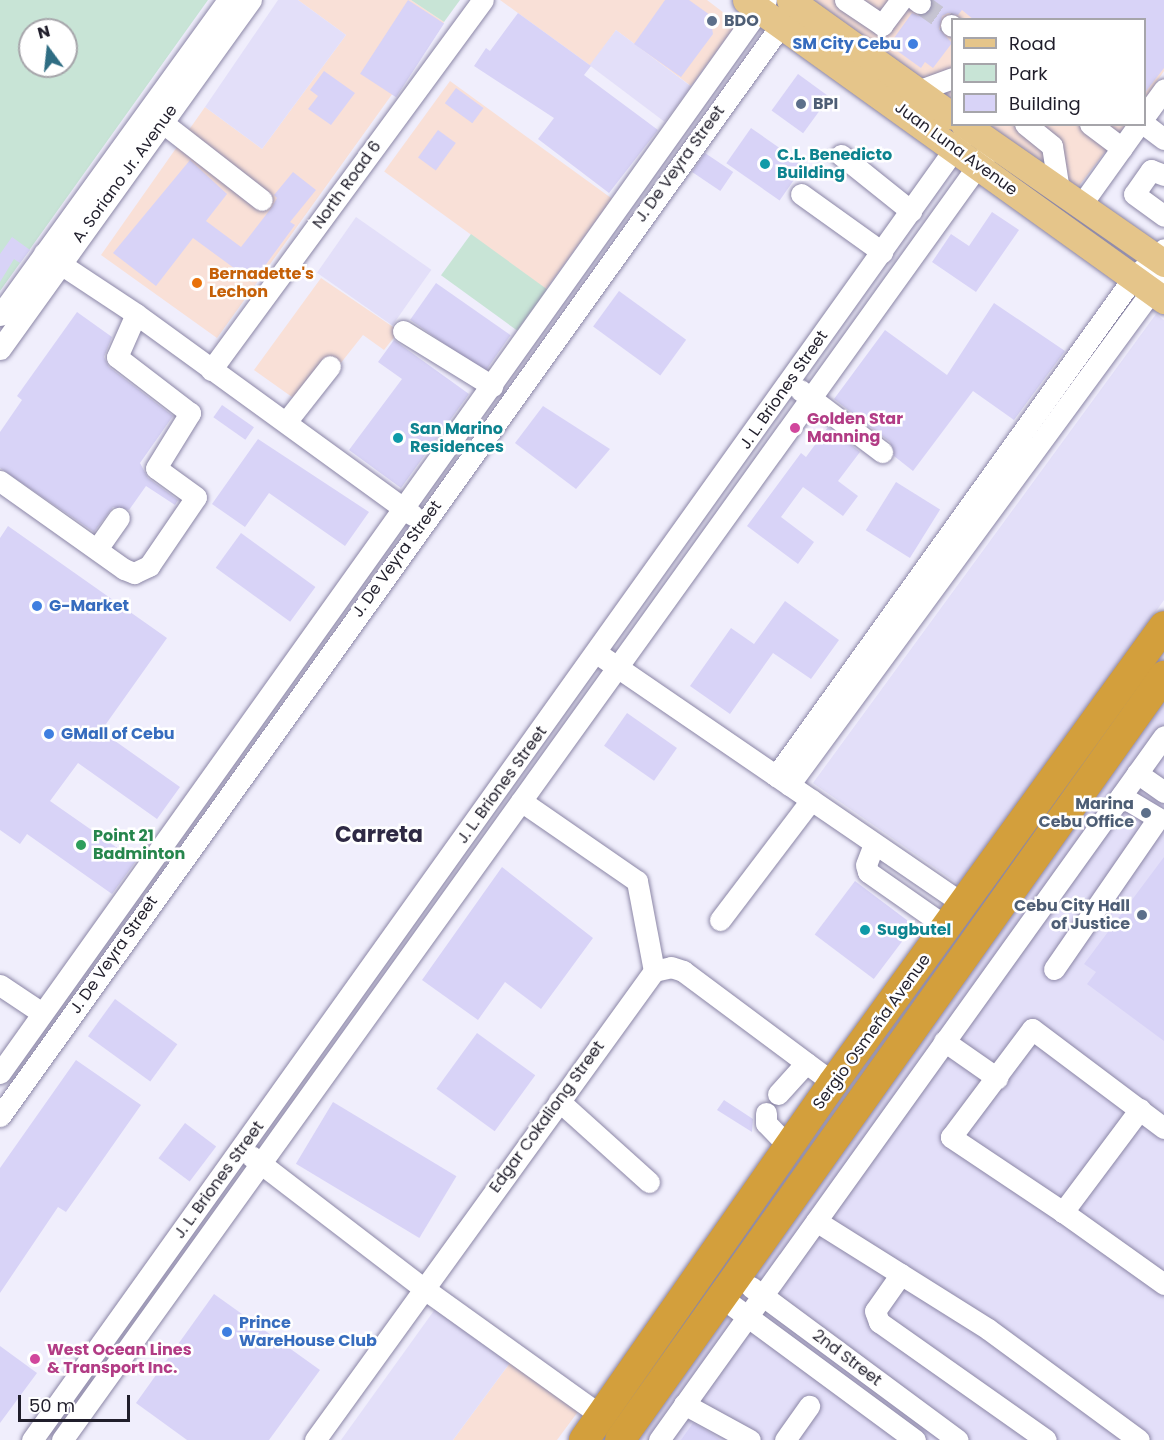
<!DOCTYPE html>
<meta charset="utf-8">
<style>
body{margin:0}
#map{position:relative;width:1164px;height:1440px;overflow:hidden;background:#f0eefc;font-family:Poppins,sans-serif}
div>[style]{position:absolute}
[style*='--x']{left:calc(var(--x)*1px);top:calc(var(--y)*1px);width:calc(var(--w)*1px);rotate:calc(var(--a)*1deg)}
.commercial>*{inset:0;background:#f9e0d7;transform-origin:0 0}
.built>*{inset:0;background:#e3dff9;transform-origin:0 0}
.green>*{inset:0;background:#c8e4d6;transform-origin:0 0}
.building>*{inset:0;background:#d8d3f7;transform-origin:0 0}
.minor-tunnel>*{height:21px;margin-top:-10.5px;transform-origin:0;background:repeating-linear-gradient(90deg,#c6c4d2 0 21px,transparent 0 31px)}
.roads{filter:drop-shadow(0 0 2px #8b86a6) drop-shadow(0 0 2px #8b86a6)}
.minor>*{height:21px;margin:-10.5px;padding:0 10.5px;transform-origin:10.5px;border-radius:10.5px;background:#fff}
.major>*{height:27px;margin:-13.5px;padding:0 13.5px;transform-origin:13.5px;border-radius:13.5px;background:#e5c58a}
.highway>*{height:30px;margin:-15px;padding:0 15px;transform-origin:15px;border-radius:15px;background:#d39f3c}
.dots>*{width:16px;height:16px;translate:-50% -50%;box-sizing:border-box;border:3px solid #fff;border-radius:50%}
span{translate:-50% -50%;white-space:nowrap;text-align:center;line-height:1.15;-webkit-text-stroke:5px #fff;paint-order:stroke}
.service-label{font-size:16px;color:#4e5e75;font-weight:700}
.left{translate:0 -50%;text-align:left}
.right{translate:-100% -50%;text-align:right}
.shop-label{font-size:16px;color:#366cbe;font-weight:700}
.street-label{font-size:16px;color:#201e2b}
.culture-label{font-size:16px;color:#0d838f;font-weight:700}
.food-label{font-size:16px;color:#c56008;font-weight:700}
.hotel-label{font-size:16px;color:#b23c85;font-weight:700}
.leisure-label{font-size:16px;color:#27864d;font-weight:700}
.district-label{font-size:22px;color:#2e2944;font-weight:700}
.legend{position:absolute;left:951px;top:18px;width:195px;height:108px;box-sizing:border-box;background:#fff;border:2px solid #a6a5aa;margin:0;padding:8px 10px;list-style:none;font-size:18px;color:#201e2b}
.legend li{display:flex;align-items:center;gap:12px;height:30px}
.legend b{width:30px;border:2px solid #a6a5aa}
.north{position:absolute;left:18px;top:18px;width:60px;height:60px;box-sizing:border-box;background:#fff;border:2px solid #a6a5aa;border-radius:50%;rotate:345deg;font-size:16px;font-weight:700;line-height:24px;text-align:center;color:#201e2b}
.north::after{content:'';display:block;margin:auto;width:21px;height:27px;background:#2f6d83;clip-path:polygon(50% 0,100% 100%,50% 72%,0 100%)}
.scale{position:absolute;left:18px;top:1395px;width:112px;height:27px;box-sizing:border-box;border:3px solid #201e2b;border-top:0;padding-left:8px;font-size:18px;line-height:21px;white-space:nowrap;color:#201e2b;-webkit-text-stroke:4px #fff;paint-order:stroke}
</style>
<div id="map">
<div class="commercial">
<i style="clip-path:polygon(298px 0,411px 0,444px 22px,217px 338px,101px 255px,205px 107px,262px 149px,346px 35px)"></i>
<i style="clip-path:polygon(500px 0,707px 0,737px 23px,691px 86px,616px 30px,591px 66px)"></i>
<i style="clip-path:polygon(812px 0,1164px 0,1164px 71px,1145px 99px,1144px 20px,952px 20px,952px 100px)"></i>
<i style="left:450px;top:81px;width:200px;height:112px;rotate:36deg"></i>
<i style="clip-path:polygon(988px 125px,1126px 125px,1078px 187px)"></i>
<i style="clip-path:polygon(321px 278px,399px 331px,384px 350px,363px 335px,306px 407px,254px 370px)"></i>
<i style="clip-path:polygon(512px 1360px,580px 1409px,557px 1440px,453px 1440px)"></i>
</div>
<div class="built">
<i style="clip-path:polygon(278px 0,298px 0,346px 35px,262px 149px,205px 107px)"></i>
<i style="left:616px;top:30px;width:94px;height:44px;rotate:37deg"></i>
<i style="left:356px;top:217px;width:92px;height:68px;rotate:35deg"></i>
<i style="clip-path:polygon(1156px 314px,1164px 320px,1164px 600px,961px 886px,813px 783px)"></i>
<i style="clip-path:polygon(1164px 701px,1164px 1440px,637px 1440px)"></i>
<i style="clip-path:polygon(438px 1305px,512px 1360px,453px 1440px,341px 1440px)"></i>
</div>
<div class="green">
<i style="clip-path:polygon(evenodd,0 0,208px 0,0 291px,0 0,30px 30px,66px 30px,66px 66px,30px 66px,30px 30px)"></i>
<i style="clip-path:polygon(411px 0,460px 0,444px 22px)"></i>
<i style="left:471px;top:234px;width:94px;height:51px;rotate:36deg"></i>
</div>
<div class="building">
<i style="left:408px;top:0;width:43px;height:88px;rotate:33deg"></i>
<i style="clip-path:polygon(665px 0,689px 0,710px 15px,713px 34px,681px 77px,634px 44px)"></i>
<i style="clip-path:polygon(932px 0,1164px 0,1164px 68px,1144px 94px,1144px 20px,974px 20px,962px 10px,958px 15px,948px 13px,942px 16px,939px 29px,952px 43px,933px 68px,925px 62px,921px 68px,889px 45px,912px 13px,919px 16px,930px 11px)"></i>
<i style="clip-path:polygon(518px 13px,591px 66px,584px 75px,658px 130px,609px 193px,538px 139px,554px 118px,474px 66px,486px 48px,490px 51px)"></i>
<i style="clip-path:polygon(324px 71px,355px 93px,331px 125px,308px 109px,318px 96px,310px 90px)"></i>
<i style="left:798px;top:74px;width:39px;height:45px;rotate:36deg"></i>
<i style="left:456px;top:88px;width:34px;height:19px;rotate:36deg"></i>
<i style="left:751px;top:128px;width:65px;height:43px;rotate:35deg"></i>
<i style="left:438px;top:130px;width:22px;height:34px;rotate:36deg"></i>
<i style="left:705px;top:153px;width:34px;height:23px;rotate:34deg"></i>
<i style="clip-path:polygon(190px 160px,227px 194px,206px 221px,241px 247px,272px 207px,277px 198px,274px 195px,293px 172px,316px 190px,290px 222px,295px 225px,253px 282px,193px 238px,156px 286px,113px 253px)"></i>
<i style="clip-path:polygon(992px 212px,1019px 230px,976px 292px,932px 262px,951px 234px,969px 246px)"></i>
<i style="clip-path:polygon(12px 237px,30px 250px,20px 263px,14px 259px,0 282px,0 254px)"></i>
<i style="left:436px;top:283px;width:91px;height:45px;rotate:35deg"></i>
<i style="left:619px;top:291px;width:83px;height:44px;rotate:36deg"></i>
<i style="clip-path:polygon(994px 303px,1065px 351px,1014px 420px,973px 391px,913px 471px,894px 456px,890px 442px,834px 399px,885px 330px,947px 375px)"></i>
<i style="clip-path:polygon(77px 312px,112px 337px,104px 357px,109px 367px,173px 416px,140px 463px,148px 478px,178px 500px,175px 505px,146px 486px,129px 510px,113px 507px,94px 532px,0 468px,0 432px,22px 400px,17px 396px)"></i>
<i style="clip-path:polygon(394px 340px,469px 394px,401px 488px,349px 450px,402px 379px,378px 362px)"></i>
<i style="left:222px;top:405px;width:39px;height:15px;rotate:35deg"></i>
<i style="clip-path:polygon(543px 406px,610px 449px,576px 489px,515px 443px)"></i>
<i style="clip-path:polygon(828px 427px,860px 452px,838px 481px,858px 496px,843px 516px,803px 487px,781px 517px,814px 542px,798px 564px,747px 526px,801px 453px,806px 457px)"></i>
<i style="clip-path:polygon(258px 439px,369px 512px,345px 546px,269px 493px,245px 527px,212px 504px)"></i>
<i style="left:896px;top:482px;width:52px;height:57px;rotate:32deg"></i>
<i style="clip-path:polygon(8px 526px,167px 638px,101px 731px,180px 787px,157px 819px,78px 763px,50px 801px,136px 861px,112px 894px,27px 834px,20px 844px,0 830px,0 538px)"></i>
<i style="left:241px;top:533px;width:92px;height:43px;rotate:36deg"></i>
<i style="clip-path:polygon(785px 601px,839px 640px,811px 679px,773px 653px,730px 714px,690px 686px,731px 628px,754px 644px)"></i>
<i style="left:627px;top:713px;width:61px;height:40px;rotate:35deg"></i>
<i style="clip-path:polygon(1164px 857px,1164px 1041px,1087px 984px,1096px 972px,1084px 964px)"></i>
<i style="clip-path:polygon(502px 867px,593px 938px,541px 1009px,505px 982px,478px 1020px,422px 980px)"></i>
<i style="left:855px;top:881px;width:74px;height:67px;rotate:37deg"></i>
<i style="left:115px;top:999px;width:77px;height:46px;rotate:36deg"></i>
<i style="left:477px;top:1033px;width:72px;height:69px;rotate:36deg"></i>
<i style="clip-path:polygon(76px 1060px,141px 1105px,66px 1212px,58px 1207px,0 1293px,0 1168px)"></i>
<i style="clip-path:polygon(724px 1100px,753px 1119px,752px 1132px,717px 1110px)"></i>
<i style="left:333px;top:1102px;width:144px;height:72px;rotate:31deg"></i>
<i style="left:185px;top:1123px;width:39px;height:44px;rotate:37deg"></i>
<i style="clip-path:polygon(214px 1294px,320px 1370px,269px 1440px,187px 1440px,136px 1403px)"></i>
<i style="clip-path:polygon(0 1346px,37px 1373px,0 1423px)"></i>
<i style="clip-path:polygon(693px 1423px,709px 1432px,720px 1440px,681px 1440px)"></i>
</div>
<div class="minor-tunnel">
<i style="--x:920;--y:3;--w:38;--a:35"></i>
</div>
<div class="roads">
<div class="minor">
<i style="--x:845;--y:0;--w:45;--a:34"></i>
<i style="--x:882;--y:25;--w:31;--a:-53"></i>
<i style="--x:916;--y:0;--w:5;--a:37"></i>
<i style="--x:951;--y:25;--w:1;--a:45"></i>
<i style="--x:917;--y:91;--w:37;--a:-20"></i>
<i style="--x:1144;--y:117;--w:34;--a:-54"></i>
<i style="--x:163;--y:123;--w:125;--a:37.9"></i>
<i style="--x:1025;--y:124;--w:35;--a:39"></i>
<i style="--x:1052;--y:146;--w:45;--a:81"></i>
<i style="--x:1090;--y:124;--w:40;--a:37"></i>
<i style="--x:1144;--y:124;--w:25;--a:37"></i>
<i style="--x:841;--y:155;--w:90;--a:38.7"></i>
<i style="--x:1164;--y:175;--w:14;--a:-159"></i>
<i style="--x:1151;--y:170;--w:29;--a:125"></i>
<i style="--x:1134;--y:194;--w:37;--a:36"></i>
<i style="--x:801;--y:194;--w:100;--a:35.6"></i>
<i style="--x:1081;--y:205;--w:100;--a:-54.4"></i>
<i style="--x:44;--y:253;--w:110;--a:33.5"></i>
<i style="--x:136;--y:314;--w:342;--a:36"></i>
<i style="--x:0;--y:315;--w:389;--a:-54.1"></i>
<i style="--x:403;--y:331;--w:105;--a:31.7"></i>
<i style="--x:0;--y:349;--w:430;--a:-54.3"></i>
<i style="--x:211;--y:370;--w:459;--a:-53.7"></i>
<i style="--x:800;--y:390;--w:103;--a:37.1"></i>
<i style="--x:286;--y:422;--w:71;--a:-51.8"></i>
<i style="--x:0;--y:481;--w:152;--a:35.4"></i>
<i style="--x:124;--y:569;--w:11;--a:22"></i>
<i style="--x:134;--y:573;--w:17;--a:-25"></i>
<i style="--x:149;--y:566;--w:83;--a:-55.7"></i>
<i style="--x:196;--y:497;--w:49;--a:-144.1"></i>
<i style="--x:156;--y:468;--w:65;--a:-58.3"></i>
<i style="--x:190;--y:413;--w:92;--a:-142.5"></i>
<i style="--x:117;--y:357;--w:47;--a:-66.2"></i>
<i style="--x:97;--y:549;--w:38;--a:-55"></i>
<i style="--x:604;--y:658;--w:437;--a:34.4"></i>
<i style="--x:1137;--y:773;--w:33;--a:35"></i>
<i style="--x:776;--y:776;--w:613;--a:-54.36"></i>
<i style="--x:1133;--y:278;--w:42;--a:-43.1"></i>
<i style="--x:789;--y:785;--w:634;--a:-53.73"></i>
<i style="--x:521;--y:801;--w:141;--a:34.6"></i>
<i style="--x:637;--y:881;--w:92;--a:79.3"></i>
<i style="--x:874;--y:844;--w:22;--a:111"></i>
<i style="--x:866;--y:865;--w:7;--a:74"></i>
<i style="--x:868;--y:872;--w:98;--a:35"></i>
<i style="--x:720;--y:920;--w:151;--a:-52.8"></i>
<i style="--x:1054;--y:969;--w:183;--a:-55.4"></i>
<i style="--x:1158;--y:818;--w:43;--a:-149.3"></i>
<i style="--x:0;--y:985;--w:50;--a:33.7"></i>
<i style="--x:944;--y:1041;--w:65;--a:34.9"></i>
<i style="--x:0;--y:1073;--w:1318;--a:-54.48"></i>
<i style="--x:778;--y:1094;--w:42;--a:-47.9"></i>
<i style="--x:559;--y:1101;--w:121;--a:42"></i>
<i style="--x:1140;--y:1109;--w:129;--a:126.8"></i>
<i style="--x:1063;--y:1212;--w:124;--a:35.5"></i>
<i style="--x:766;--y:1113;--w:10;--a:90"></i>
<i style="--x:766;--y:1123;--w:33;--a:46"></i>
<i style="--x:0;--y:1116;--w:1355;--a:-54.4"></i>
<i style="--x:251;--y:1156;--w:217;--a:37.5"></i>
<i style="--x:423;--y:1288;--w:220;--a:35.6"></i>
<i style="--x:1063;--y:1212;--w:135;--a:-146.2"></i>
<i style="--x:951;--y:1137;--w:135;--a:-53.1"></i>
<i style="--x:1032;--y:1029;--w:165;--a:36.9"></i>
<i style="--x:816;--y:1221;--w:203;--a:32.1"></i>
<i style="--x:988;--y:1329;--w:187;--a:36.3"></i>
<i style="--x:901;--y:1274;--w:45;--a:125.1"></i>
<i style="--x:875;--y:1311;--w:12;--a:70"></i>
<i style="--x:879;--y:1322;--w:204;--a:35.2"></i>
<i style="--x:751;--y:1287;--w:257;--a:36.5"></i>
<i style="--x:721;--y:1297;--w:241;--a:36.4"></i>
<i style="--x:684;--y:1404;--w:75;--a:28.6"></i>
<i style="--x:32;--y:1440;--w:1600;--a:-54.46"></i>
<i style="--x:62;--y:1440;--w:1584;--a:-54.3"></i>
<i style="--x:315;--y:1440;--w:579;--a:-54.14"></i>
<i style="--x:654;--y:971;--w:17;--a:-13"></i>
<i style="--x:671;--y:967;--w:13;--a:18"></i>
<i style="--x:683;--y:971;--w:187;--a:36.7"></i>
<i style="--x:659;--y:1440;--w:866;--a:-54.35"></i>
<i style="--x:785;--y:1440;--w:42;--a:-54.8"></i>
</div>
<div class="major">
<i style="--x:746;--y:0;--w:515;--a:35.67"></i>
<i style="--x:790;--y:0;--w:199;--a:35.6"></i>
<i style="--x:964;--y:124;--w:244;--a:34.8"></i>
</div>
<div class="highway">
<i style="--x:584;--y:1440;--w:435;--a:-55.1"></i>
<i style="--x:833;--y:1083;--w:564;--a:-54.08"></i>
<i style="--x:620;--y:1440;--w:938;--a:-54.55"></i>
</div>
</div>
<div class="dots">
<i style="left:712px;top:21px;background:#5c6f8a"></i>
<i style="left:913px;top:44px;background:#3f7fe0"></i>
<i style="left:801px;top:104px;background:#5c6f8a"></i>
<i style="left:765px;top:164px;background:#0f9aa8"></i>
<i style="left:197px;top:283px;background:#e8710a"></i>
<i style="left:795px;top:428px;background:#d1479c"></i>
<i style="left:398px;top:438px;background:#0f9aa8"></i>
<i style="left:37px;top:606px;background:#3f7fe0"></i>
<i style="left:49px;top:734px;background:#3f7fe0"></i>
<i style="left:1146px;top:813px;background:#5c6f8a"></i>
<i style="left:81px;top:845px;background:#2e9e5b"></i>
<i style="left:1142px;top:915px;background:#5c6f8a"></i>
<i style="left:865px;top:930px;background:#0f9aa8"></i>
<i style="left:227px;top:1332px;background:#3f7fe0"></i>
<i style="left:35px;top:1359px;background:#d1479c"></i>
</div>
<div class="service-label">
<span class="left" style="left:724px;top:21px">BDO</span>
<span class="left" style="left:813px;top:104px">BPI</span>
<span class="right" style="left:1134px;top:813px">Marina<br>Cebu Office</span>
<span class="right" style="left:1130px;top:915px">Cebu City Hall<br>of Justice</span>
</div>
<div class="shop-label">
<span class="right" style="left:901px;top:44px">SM City Cebu</span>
<span class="left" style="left:49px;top:606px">G-Market</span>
<span class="left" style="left:61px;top:734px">GMall of Cebu</span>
<span class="left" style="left:239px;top:1332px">Prince<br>WareHouse Club</span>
</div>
<div class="street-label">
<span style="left:956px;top:149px;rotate:36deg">Juan Luna Avenue</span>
<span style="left:680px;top:164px;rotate:-54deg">J. De Veyra Street</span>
<span style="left:125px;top:174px;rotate:-54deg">A. Soriano Jr. Avenue</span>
<span style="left:347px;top:185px;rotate:-54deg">North Road 6</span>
<span style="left:784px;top:390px;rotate:-55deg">J. L. Briones Street</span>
<span style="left:397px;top:559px;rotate:-54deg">J. De Veyra Street</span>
<span style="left:502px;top:785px;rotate:-54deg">J. L. Briones Street</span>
<span style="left:114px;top:955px;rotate:-55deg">J. De Veyra Street</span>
<span style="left:872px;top:1032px;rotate:-54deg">Sergio Osmeña Avenue</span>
<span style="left:547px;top:1117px;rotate:-54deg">Edgar Cokaliong Street</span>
<span style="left:219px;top:1180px;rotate:-54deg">J. L. Briones Street</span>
<span style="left:847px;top:1358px;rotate:37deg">2nd Street</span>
</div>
<div class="culture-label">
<span class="left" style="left:777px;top:164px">C.L. Benedicto<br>Building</span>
<span class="left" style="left:410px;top:438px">San Marino<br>Residences</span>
<span class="left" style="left:877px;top:930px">Sugbutel</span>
</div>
<div class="food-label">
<span class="left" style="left:209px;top:283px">Bernadette's<br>Lechon</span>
</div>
<div class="hotel-label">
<span class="left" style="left:807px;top:428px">Golden Star<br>Manning</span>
<span class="left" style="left:47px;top:1359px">West Ocean Lines<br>&amp; Transport Inc.</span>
</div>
<div class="leisure-label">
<span class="left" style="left:93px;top:845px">Point 21<br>Badminton</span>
</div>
<div class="district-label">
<span style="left:379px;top:835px">Carreta</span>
</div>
<ul class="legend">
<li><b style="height:8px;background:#e5c58a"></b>Road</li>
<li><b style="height:16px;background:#c8e4d6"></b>Park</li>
<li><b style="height:16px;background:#d8d3f7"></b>Building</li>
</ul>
<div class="north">N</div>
<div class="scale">50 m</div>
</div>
